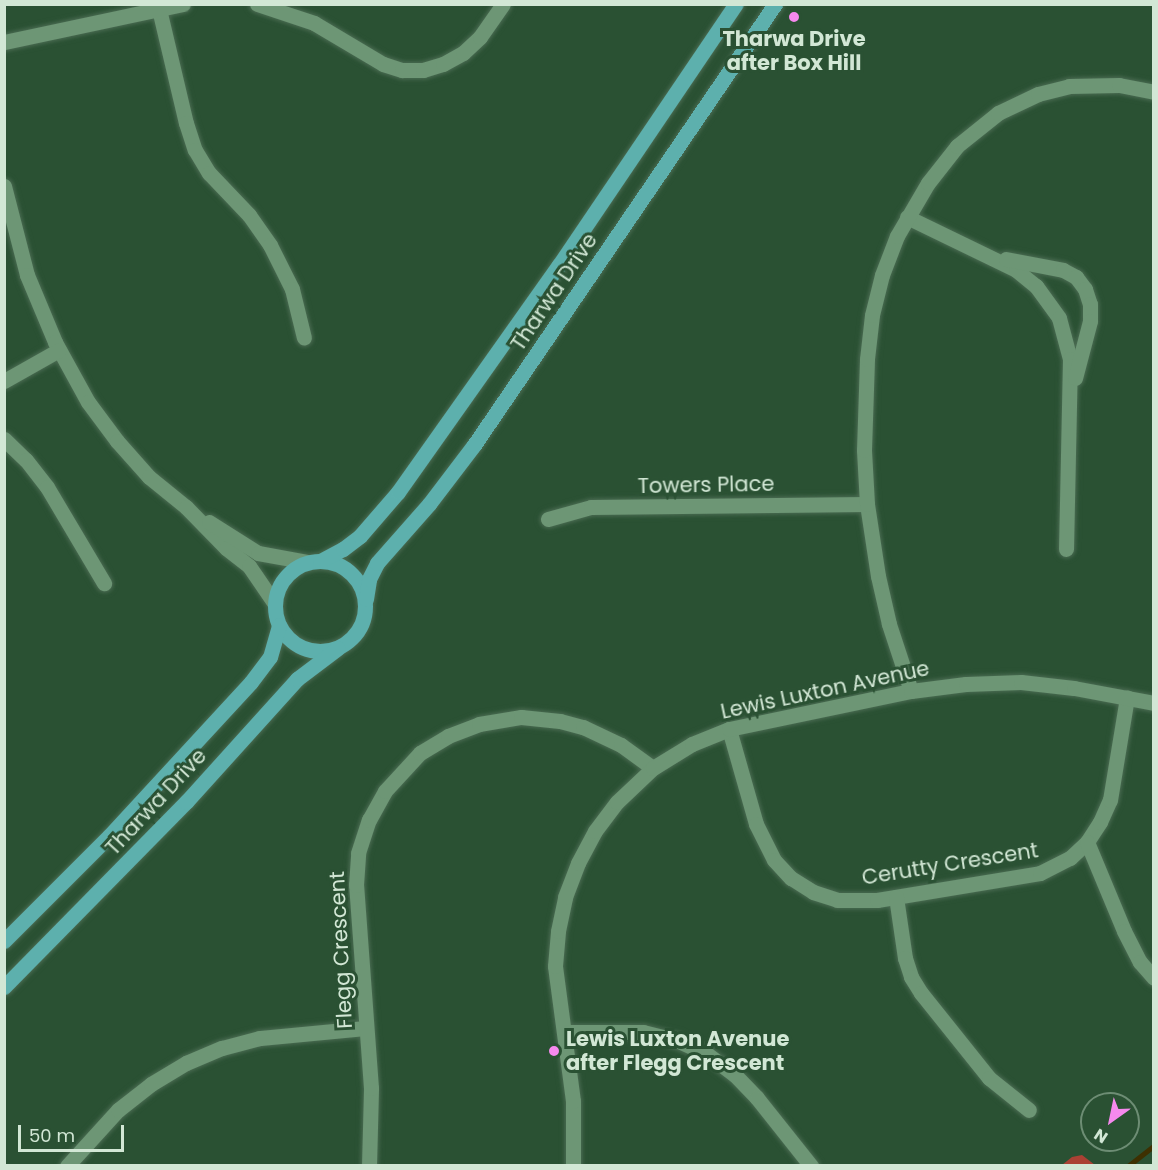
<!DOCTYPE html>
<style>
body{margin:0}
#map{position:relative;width:1158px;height:1170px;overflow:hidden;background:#2a5133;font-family:Poppins,sans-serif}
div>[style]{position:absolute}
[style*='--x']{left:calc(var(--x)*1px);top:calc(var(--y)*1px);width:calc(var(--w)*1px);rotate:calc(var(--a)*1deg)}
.green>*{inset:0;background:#aa4134}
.stream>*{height:4.5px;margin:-2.25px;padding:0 2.25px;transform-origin:2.25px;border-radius:2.25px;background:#3e3001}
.roads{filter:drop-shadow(0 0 2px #4a6b52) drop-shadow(0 0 2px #4a6b52)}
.minor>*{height:15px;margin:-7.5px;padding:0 7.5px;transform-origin:7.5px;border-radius:7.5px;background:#6d9675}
.major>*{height:15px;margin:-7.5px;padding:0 7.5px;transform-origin:7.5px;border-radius:7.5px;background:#5db0ad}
.major>.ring{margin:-7.5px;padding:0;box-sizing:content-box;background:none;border:15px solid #5db0ad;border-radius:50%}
.dots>*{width:16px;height:16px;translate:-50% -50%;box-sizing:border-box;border:3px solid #2a5133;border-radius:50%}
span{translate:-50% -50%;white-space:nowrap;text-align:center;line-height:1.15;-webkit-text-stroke:6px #2a5133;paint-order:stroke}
.poi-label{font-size:21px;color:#d2e7d5;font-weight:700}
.left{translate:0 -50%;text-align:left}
.street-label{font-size:21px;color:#d2e7d5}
.frame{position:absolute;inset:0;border:6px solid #d2e7d5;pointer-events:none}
.north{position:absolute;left:1080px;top:1092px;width:60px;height:60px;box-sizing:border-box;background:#2a5133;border:2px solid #6d8d74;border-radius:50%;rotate:213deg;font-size:16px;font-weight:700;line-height:24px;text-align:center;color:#d2e7d5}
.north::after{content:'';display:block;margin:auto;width:21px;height:27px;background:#f689ee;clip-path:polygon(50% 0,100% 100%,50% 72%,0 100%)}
.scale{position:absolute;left:18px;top:1125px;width:106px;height:27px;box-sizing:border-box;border:3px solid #d2e7d5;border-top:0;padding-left:8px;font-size:18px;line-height:21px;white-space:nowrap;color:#d2e7d5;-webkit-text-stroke:4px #2a5133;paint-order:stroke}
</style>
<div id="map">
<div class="green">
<i style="clip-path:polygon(1082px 1155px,1095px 1165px,1062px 1165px,1072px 1157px)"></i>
</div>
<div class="stream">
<i style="--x:1128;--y:1166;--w:33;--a:-38"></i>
</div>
<div class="roads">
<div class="minor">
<i style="--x:257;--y:4;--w:60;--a:18.4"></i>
<i style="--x:314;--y:23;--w:80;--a:30.7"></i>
<i style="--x:383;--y:64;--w:20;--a:18"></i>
<i style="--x:402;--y:70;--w:21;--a:0"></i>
<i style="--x:423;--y:70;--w:21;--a:-17"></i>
<i style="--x:443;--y:64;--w:23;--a:-29"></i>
<i style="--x:463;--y:53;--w:23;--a:-43"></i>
<i style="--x:480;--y:37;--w:40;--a:-55.1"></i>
<i style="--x:159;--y:9;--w:117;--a:76.7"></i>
<i style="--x:186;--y:123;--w:28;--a:72"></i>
<i style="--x:195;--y:150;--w:27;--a:59"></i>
<i style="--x:209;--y:173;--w:58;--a:46.4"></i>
<i style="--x:249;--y:215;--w:37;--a:55"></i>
<i style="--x:270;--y:245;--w:49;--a:63.4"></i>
<i style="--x:292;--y:289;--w:50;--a:76.2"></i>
<i style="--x:4;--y:42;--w:183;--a:-12"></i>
<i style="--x:4;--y:186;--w:92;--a:75.5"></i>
<i style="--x:27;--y:275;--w:73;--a:67.3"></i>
<i style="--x:55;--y:342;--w:68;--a:61.2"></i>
<i style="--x:88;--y:402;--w:49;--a:53.4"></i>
<i style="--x:117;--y:441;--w:48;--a:48.4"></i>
<i style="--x:149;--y:477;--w:48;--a:39"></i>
<i style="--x:186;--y:507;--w:57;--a:45.7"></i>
<i style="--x:226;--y:548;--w:29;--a:38"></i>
<i style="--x:249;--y:566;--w:46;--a:55.6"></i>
<i style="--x:907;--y:217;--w:121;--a:25.9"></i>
<i style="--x:1016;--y:270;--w:26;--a:39"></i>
<i style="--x:1036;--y:286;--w:39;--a:54"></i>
<i style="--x:1059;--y:318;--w:42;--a:75"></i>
<i style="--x:1070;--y:359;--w:190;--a:91.2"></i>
<i style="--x:1006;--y:259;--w:58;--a:10.9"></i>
<i style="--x:1063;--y:270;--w:15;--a:28"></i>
<i style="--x:1076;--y:277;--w:15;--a:53"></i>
<i style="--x:1085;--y:289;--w:16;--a:72"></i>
<i style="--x:1090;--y:304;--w:17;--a:90"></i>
<i style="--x:1090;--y:321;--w:59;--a:104.7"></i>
<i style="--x:4;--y:381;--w:63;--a:-29.4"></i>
<i style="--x:4;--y:439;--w:30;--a:44"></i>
<i style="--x:26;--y:460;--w:34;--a:52"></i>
<i style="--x:47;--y:487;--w:112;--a:59.3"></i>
<i style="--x:548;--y:519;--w:45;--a:-15.6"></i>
<i style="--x:591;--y:507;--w:276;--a:-0.6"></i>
<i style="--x:209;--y:522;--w:58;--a:32.3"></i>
<i style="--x:258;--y:553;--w:51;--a:10.2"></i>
<i style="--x:911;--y:691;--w:71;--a:-108.2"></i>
<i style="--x:889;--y:624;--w:49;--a:-102.9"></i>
<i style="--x:878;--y:576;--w:73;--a:-98.7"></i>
<i style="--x:867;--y:504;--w:54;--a:-93.2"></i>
<i style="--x:864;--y:450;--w:91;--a:-88.1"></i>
<i style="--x:867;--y:359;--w:44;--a:-83.5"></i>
<i style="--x:872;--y:315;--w:41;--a:-76"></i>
<i style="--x:882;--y:275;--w:42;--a:-69"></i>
<i style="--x:897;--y:236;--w:61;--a:-59.7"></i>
<i style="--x:928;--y:183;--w:47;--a:-51.9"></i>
<i style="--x:957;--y:146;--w:53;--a:-38.8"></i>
<i style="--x:998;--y:113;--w:44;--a:-25.4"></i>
<i style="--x:1038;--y:94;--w:32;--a:-14"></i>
<i style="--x:1069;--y:86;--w:50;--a:-1.1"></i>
<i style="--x:1119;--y:85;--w:36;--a:11"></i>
<i style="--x:729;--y:729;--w:99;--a:74.1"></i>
<i style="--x:756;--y:824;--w:40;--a:63.4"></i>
<i style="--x:774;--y:860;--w:25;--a:47"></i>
<i style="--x:791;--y:878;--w:26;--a:32"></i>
<i style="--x:813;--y:892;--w:25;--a:18"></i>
<i style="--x:837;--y:900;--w:40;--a:0"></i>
<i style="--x:877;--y:900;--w:165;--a:-9.4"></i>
<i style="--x:1040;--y:873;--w:34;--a:-27"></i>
<i style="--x:1070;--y:858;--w:23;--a:-43"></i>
<i style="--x:1087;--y:842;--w:24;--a:-57"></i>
<i style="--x:1100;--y:822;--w:24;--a:-66"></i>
<i style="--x:1110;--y:800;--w:104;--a:-80.6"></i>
<i style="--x:1087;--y:842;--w:96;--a:67.4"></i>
<i style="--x:1124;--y:931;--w:35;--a:63"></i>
<i style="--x:1140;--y:962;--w:21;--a:49"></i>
<i style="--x:896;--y:897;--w:62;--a:81.6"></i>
<i style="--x:905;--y:958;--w:20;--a:72"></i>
<i style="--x:911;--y:977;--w:19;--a:58"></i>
<i style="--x:921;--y:993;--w:109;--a:51.3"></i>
<i style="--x:989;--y:1078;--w:51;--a:38.7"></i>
<i style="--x:564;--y:1032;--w:79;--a:0"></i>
<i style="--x:643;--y:1032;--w:34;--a:14"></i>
<i style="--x:676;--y:1040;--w:34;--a:24"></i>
<i style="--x:707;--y:1054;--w:34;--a:37"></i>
<i style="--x:734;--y:1074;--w:33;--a:46"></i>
<i style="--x:757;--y:1098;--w:87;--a:51.5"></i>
<i style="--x:67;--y:1166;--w:76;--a:-47.7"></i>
<i style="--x:118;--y:1110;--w:42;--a:-38.2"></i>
<i style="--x:151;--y:1084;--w:41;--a:-31"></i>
<i style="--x:186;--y:1063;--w:39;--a:-23"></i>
<i style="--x:222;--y:1048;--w:39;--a:-15"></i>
<i style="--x:260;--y:1038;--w:106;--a:-5.4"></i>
<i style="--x:369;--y:1166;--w:78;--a:-88.5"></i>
<i style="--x:371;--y:1088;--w:204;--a:-94.2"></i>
<i style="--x:356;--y:885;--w:32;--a:-86"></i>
<i style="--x:358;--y:853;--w:35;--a:-72"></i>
<i style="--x:369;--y:820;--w:33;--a:-61"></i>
<i style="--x:385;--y:791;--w:52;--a:-47.4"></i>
<i style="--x:420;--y:753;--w:33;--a:-31"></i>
<i style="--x:448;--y:736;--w:33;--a:-21"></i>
<i style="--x:479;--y:724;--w:43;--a:-9.5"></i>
<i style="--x:521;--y:717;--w:39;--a:6"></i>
<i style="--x:560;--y:721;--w:24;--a:15"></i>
<i style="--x:583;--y:727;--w:42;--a:25.3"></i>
<i style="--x:621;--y:745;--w:39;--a:36"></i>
<i style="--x:573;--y:1166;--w:65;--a:-90"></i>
<i style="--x:573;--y:1101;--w:136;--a:-97.6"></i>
<i style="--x:555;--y:966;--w:35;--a:-85"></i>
<i style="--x:558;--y:931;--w:35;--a:-78"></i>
<i style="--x:565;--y:897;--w:36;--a:-69"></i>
<i style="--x:578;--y:863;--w:36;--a:-62"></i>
<i style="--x:595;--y:831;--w:36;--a:-53"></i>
<i style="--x:617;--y:802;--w:50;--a:-43.4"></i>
<i style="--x:653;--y:768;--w:46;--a:-31.6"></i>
<i style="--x:692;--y:744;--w:40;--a:-22"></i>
<i style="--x:729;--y:729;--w:186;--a:-11.8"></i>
<i style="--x:911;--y:691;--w:55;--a:-7.3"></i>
<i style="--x:966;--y:684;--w:55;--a:-2.1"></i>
<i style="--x:1021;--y:682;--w:53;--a:6.5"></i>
<i style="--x:1074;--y:688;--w:81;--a:10.6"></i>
</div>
<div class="major">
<i class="ring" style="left:275px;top:561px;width:75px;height:75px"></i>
<i style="--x:320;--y:561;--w:26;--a:-28"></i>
<i style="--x:343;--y:549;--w:21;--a:-37"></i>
<i style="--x:360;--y:536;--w:58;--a:-49.2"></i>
<i style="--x:398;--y:492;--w:278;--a:-54.7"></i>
<i style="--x:559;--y:265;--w:315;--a:-55.9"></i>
<i style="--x:366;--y:599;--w:20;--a:-81"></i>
<i style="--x:369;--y:579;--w:18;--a:-63"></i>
<i style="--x:377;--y:563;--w:79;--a:-48.6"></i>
<i style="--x:429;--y:504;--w:74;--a:-52.7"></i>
<i style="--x:474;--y:445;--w:534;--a:-55.68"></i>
<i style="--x:4;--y:941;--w:148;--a:-45"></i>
<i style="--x:109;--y:836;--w:209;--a:-47.3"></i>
<i style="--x:251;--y:682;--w:31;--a:-53"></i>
<i style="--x:270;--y:657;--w:33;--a:-74"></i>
<i style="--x:4;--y:987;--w:260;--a:-45.5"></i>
<i style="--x:186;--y:802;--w:166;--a:-47.9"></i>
<i style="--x:297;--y:679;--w:51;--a:-37.1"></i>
</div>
</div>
<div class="dots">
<i style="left:794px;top:17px;background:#f689ee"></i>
<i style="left:554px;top:1051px;background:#f689ee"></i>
</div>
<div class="poi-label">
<span style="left:794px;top:51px">Tharwa Drive<br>after Box Hill</span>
<span class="left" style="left:566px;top:1051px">Lewis Luxton Avenue<br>after Flegg Crescent</span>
</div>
<div class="street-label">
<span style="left:554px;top:292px;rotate:-56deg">Tharwa Drive</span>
<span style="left:706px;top:485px;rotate:-1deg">Towers Place</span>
<span style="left:825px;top:690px;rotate:-12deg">Lewis Luxton Avenue</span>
<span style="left:156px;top:802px;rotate:-47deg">Tharwa Drive</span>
<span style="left:950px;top:864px;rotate:-9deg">Cerutty Crescent</span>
<span style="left:341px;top:950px;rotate:-93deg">Flegg Crescent</span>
</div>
<div class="frame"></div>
<div class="north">N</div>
<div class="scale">50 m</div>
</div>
